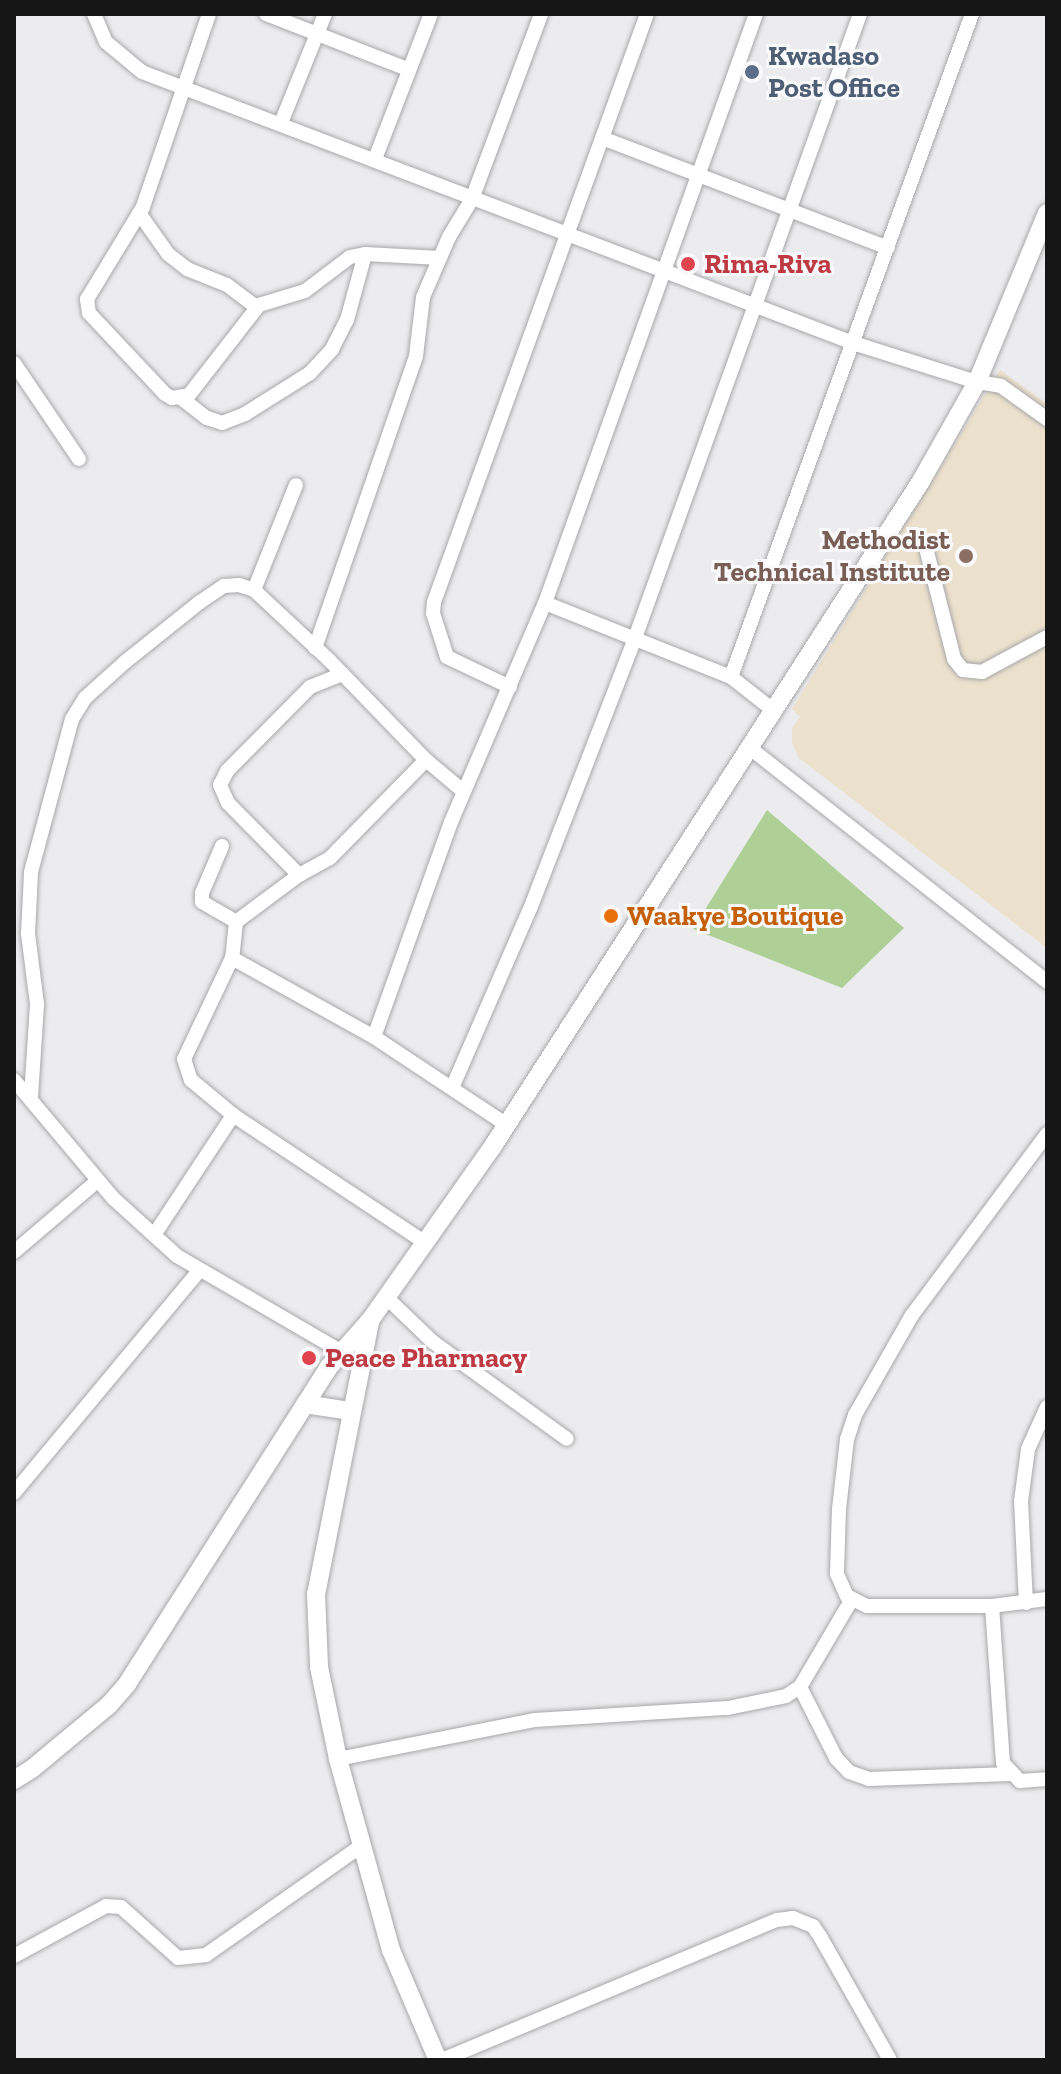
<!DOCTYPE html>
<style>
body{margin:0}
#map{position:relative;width:1061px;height:2074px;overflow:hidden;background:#ececee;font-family:"Zilla Slab",serif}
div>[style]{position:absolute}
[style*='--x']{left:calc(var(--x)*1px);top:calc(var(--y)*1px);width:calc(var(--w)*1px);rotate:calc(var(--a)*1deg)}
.education>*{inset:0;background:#ece1cc}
.green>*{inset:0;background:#aed096}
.roads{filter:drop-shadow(0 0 2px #a8a8aa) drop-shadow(0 0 2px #a8a8aa)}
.minor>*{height:14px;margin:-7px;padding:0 7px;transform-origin:7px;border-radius:7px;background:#fff}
.tertiary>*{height:18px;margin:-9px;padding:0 9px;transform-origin:9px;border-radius:9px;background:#fff}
.dots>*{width:22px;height:22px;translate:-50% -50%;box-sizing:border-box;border:4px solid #f9f9fb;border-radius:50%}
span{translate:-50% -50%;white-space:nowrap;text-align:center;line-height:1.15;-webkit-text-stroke:6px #f9f9fb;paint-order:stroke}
.service-label{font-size:28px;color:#4e5e75;font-weight:700}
.left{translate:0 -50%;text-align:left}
.health-label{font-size:28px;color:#be3a42;font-weight:700}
.education-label{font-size:28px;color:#785e54;font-weight:700}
.right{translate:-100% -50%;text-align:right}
.food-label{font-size:28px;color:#c56008;font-weight:700}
.frame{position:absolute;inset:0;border:16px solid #161617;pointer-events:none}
</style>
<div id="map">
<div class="education">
<i style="clip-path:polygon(1000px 370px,1047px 404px,1047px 948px,799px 758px,792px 743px,792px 728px,800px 717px,792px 709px)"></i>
</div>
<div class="green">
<i style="clip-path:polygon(767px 810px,904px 928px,842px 988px,693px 929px)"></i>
</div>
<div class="roads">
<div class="minor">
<i style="--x:94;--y:14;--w:30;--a:67"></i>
<i style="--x:106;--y:42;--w:47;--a:39.8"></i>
<i style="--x:142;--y:72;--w:761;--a:20.86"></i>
<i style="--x:853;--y:343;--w:130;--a:17.5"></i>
<i style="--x:977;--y:382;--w:24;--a:9"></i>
<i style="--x:1001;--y:386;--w:57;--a:35.7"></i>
<i style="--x:209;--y:14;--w:204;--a:108.9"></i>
<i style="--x:143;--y:207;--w:108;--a:121.3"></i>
<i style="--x:87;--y:299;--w:14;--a:82"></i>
<i style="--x:89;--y:313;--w:111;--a:46.8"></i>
<i style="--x:165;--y:394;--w:8;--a:30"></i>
<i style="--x:172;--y:398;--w:17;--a:-10"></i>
<i style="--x:189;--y:395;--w:114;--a:-52.1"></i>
<i style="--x:259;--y:305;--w:48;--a:-16.9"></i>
<i style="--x:305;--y:291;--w:56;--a:-37.1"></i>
<i style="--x:350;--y:257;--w:15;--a:-11"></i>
<i style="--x:365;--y:254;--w:75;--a:3.1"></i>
<i style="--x:266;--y:14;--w:151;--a:21.3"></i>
<i style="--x:281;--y:123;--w:118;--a:-68"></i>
<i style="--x:602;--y:138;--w:306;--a:21"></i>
<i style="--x:375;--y:159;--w:155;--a:-68.9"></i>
<i style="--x:139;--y:213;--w:50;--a:54.7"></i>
<i style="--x:168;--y:254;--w:24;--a:38"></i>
<i style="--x:187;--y:269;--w:43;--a:21.8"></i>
<i style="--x:227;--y:285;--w:36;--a:37"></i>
<i style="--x:14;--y:363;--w:116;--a:55.9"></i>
<i style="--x:181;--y:398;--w:33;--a:38"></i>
<i style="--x:207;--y:418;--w:16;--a:18"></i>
<i style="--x:222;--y:423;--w:25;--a:-21"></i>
<i style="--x:245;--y:414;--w:77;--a:-32.2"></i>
<i style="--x:310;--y:373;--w:33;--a:-47"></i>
<i style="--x:332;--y:349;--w:33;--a:-63"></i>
<i style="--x:347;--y:320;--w:68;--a:-74.7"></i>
<i style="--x:927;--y:552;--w:110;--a:75.8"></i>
<i style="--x:954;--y:659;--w:14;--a:51"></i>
<i style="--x:963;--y:670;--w:19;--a:6"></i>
<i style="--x:982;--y:672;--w:74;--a:-28.3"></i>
<i style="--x:254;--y:590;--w:113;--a:-68.2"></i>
<i style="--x:545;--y:603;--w:200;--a:21.7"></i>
<i style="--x:731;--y:677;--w:55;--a:38.3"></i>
<i style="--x:315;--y:648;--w:309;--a:-70.9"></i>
<i style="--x:416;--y:356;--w:59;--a:-83.2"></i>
<i style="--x:423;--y:297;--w:65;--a:-66.6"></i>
<i style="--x:449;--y:237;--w:44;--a:-58.8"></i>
<i style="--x:472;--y:199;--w:197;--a:-69.5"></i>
<i style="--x:731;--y:677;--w:705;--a:-70.02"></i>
<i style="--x:510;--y:687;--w:70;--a:-154.5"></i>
<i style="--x:447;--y:657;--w:46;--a:-107.7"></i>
<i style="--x:433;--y:613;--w:11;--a:-85"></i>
<i style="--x:434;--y:602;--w:625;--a:-70.09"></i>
<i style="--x:750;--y:748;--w:378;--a:38.2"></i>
<i style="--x:426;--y:760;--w:137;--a:134.4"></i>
<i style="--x:330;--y:858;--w:35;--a:151"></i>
<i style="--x:299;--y:875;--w:79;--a:143.3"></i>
<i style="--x:236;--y:922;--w:36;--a:96"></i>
<i style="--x:232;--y:958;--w:112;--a:115.4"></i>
<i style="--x:184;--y:1059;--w:22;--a:72"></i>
<i style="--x:191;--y:1080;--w:55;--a:39.8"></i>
<i style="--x:233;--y:1115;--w:232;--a:33.6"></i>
<i style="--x:222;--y:846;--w:51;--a:113.1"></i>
<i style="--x:202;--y:893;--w:9;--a:90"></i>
<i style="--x:202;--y:902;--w:39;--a:30"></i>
<i style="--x:299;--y:875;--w:101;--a:-134.6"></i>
<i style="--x:228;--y:803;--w:20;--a:-114"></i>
<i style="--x:220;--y:785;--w:16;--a:-63"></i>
<i style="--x:227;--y:771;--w:118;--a:-45.3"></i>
<i style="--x:310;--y:687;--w:35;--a:-22"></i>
<i style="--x:232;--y:958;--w:162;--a:29.1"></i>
<i style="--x:374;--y:1037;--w:159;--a:33.5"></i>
<i style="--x:374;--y:1037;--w:228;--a:-70.3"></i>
<i style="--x:451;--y:822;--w:238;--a:-66.8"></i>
<i style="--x:545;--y:603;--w:626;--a:-70.29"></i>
<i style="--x:14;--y:1080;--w:154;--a:50"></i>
<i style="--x:113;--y:1198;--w:86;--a:42.2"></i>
<i style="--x:177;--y:1256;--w:189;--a:30.2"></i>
<i style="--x:452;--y:1088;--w:195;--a:-66.5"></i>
<i style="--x:530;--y:909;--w:291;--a:-68.8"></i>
<i style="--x:635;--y:638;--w:663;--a:-70.17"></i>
<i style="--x:31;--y:1097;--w:93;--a:-86.3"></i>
<i style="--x:37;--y:1004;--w:71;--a:-97.3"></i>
<i style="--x:28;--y:934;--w:62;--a:-87.2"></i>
<i style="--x:31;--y:872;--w:158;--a:-75"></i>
<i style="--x:72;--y:719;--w:25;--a:-58"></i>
<i style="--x:85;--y:698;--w:54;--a:-42"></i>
<i style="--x:125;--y:662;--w:96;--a:-38.7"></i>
<i style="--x:200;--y:602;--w:29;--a:-34"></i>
<i style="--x:224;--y:586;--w:15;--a:-4"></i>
<i style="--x:239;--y:585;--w:16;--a:18"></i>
<i style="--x:254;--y:590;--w:103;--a:43"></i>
<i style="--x:329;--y:660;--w:139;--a:45.9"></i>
<i style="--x:426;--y:760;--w:48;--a:40"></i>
<i style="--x:1047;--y:1134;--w:226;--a:126.7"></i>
<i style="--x:912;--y:1315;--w:115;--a:119.7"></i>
<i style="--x:855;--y:1415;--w:25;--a:108"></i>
<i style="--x:847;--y:1439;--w:70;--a:96.5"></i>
<i style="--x:839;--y:1509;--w:65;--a:91.8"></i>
<i style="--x:837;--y:1574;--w:24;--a:66"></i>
<i style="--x:847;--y:1596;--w:22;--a:27"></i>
<i style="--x:867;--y:1606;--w:125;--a:0"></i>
<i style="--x:992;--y:1606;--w:55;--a:-7.3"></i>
<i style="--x:154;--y:1235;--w:144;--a:-56.6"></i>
<i style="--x:14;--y:1252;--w:109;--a:-40.5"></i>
<i style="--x:386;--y:1297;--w:65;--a:43.8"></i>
<i style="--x:433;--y:1342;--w:165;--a:35.9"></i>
<i style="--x:14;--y:1493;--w:290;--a:-50.2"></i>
<i style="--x:1026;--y:1603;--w:102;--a:-92.8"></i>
<i style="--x:1021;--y:1501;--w:52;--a:-82.3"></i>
<i style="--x:1028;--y:1449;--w:46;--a:-65.7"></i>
<i style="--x:992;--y:1606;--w:157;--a:86"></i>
<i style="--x:1003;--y:1763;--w:25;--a:47"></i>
<i style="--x:1020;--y:1781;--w:27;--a:-4"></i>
<i style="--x:800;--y:1687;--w:80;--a:63.1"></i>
<i style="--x:836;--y:1758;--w:19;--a:47"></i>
<i style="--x:849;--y:1772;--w:21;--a:19"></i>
<i style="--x:869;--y:1779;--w:141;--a:-2"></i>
<i style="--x:338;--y:1759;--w:201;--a:-11.2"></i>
<i style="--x:535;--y:1720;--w:193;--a:-3.6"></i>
<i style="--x:728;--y:1708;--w:59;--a:-11.7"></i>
<i style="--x:786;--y:1696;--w:17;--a:-33"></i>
<i style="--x:800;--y:1687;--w:102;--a:-59.4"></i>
<i style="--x:14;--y:1956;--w:105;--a:-28.5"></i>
<i style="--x:106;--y:1906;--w:15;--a:4"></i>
<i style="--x:121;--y:1907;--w:76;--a:41.8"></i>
<i style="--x:178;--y:1958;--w:28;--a:-6"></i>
<i style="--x:206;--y:1955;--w:189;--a:-35.1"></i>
<i style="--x:442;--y:2060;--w:363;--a:-22.7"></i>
<i style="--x:777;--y:1920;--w:16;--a:-7"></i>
<i style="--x:793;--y:1918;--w:22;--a:22"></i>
<i style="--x:813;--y:1926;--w:14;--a:56"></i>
<i style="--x:821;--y:1938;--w:140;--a:60.5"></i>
</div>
<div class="tertiary">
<i style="--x:370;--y:1322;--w:277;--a:101.2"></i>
<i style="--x:316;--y:1594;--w:73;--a:87.6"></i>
<i style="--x:319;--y:1667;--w:94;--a:78.3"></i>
<i style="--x:338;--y:1759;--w:198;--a:74.5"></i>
<i style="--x:391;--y:1950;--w:120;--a:66.9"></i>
<i style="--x:305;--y:1404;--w:46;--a:8.8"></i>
<i style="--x:14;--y:1780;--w:22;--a:-32"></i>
<i style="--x:33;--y:1768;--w:99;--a:-39.7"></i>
<i style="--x:109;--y:1705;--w:28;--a:-49"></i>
<i style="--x:127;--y:1684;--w:375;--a:-57.5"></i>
<i style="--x:328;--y:1368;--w:65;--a:-48.7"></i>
<i style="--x:371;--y:1319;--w:212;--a:-54.8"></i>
<i style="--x:493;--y:1146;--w:791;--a:-57.23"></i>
<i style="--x:921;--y:481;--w:114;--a:-60.5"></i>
<i style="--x:977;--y:382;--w:183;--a:-67.5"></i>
</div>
</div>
<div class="dots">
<i style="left:752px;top:72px;background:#5c6f8a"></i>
<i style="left:688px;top:264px;background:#e0444e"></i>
<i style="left:966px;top:556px;background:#8d6e63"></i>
<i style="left:611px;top:916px;background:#e8710a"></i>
<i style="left:309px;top:1358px;background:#e0444e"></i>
</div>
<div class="service-label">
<span class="left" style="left:768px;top:72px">Kwadaso<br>Post Office</span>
</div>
<div class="health-label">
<span class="left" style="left:704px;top:264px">Rima-Riva</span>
<span class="left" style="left:325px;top:1358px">Peace Pharmacy</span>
</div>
<div class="education-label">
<span class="right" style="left:950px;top:556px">Methodist<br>Technical Institute</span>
</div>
<div class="food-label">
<span class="left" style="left:627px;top:916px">Waakye Boutique</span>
</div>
<div class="frame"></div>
</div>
